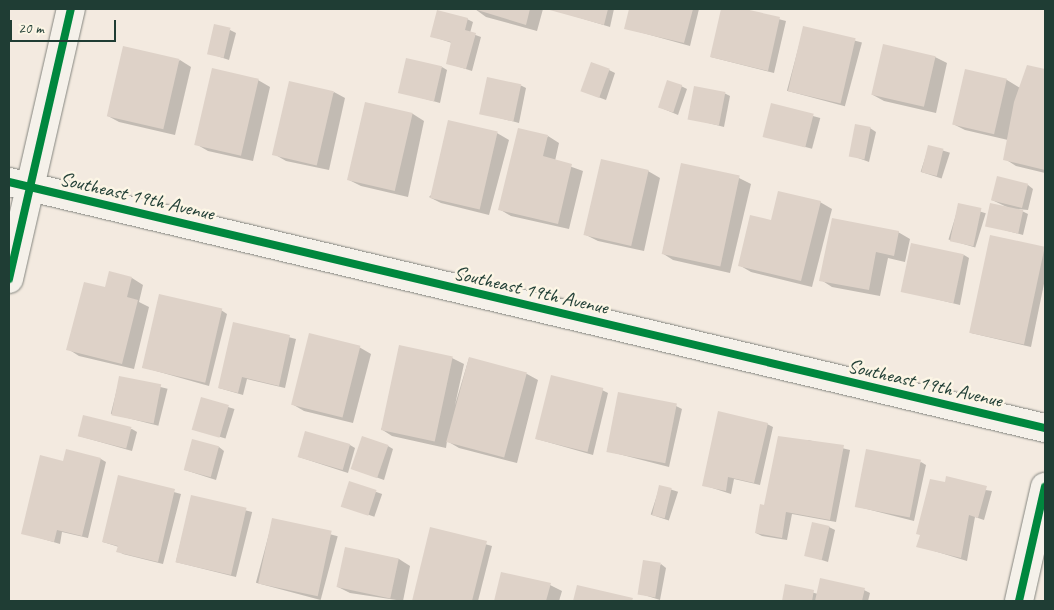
<!DOCTYPE html>
<style>
body{margin:0}
#map{position:relative;width:1054px;height:610px;overflow:hidden;background:#f3eae0;font-family:Caveat,sans-serif}
div>[style]{position:absolute}
[style*='--x']{left:calc(var(--x)*1px);top:calc(var(--y)*1px);width:calc(var(--w)*1px);rotate:calc(var(--a)*1deg)}
.shadow>*{inset:0;background:#0003;transform-origin:0 0}
.building>*{inset:0;background:#ded2c8;transform-origin:0 0}
.roads{filter:drop-shadow(0 0 1px #84857f) drop-shadow(0 0 1px #84857f)}
.street>*{height:28px;margin:-14px;padding:0 14px;transform-origin:14px;border-radius:14px;background:#f5f1ea}
.secondary>*{height:28px;margin:-14px;padding:0 14px;transform-origin:14px;border-radius:14px;background:#f5f1ea}
.cycleway>*{height:8px;margin:-4px;padding:0 4px;transform-origin:4px;border-radius:4px;background:#00873e}
span{translate:-50% -50%;white-space:nowrap;text-align:center;line-height:1.15;-webkit-text-stroke:5px #fcf5e5;paint-order:stroke}
.street-label{font-size:20px;color:#1f3d34}
.frame{position:absolute;inset:0;border:10px solid #1f3d34;pointer-events:none}
.scale{position:absolute;left:10px;top:20px;width:106px;height:22px;box-sizing:border-box;border:2px solid #1f3d34;border-top:0;padding-left:6px;font-size:15px;line-height:18px;white-space:nowrap;color:#1f3d34;-webkit-text-stroke:4px #fcf5e5;paint-order:stroke}
</style>
<div id="map">
<div class="shadow">
<i style="clip-path:polygon(475px 9px,543px 9px,537px 31px,486px 17px)"></i>
<i style="clip-path:polygon(551px 9px,614px 9px,610px 27px)"></i>
<i style="clip-path:polygon(630px 9px,699px 9px,690px 46px,625px 28px)"></i>
<i style="clip-path:polygon(722px 9px,740px 9px,786px 21px,774px 73px,711px 57px)"></i>
<i style="clip-path:polygon(467px 19px,473px 22px,470px 33px,481px 37px,472px 71px,447px 63px,452px 43px,431px 36px)"></i>
<i style="left:804px;top:27px;width:60px;height:66px;rotate:15deg"></i>
<i style="clip-path:polygon(230px 30px,236px 33px,229px 60px,208px 53px)"></i>
<i style="clip-path:polygon(935px 57px,947px 63px,936px 113px,884px 101px,873px 95px)"></i>
<i style="clip-path:polygon(180px 60px,191px 67px,175px 135px,119px 122px,108px 116px)"></i>
<i style="clip-path:polygon(1028px 66px,1045px 70px,1045px 173px,1016px 166px,1005px 159px,1008px 140px,965px 130px,953px 124px,966px 71px,1007px 80px,1020px 88px)"></i>
<i style="clip-path:polygon(442px 67px,447px 70px,440px 103px,400px 92px)"></i>
<i style="clip-path:polygon(609px 70px,615px 73px,606px 100px,582px 91px)"></i>
<i style="clip-path:polygon(258px 80px,270px 87px,253px 161px,208px 151px,196px 144px)"></i>
<i style="clip-path:polygon(520px 85px,526px 88px,519px 123px,481px 113px)"></i>
<i style="clip-path:polygon(681px 86px,687px 89px,678px 115px,659px 107px)"></i>
<i style="clip-path:polygon(334px 92px,345px 98px,329px 170px,286px 161px,274px 154px)"></i>
<i style="clip-path:polygon(724px 93px,730px 96px,724px 127px,689px 118px)"></i>
<i style="clip-path:polygon(366px 104px,413px 114px,424px 121px,408px 197px,361px 186px,349px 180px)"></i>
<i style="left:772px;top:105px;width:50px;height:32px;rotate:15deg"></i>
<i style="clip-path:polygon(870px 128px,876px 132px,869px 162px,850px 155px)"></i>
<i style="clip-path:polygon(497px 133px,509px 140px,489px 215px,441px 203px,429px 197px)"></i>
<i style="clip-path:polygon(548px 136px,559px 143px,555px 161px,583px 171px,569px 229px,511px 216px,499px 209px)"></i>
<i style="left:929px;top:146px;width:22px;height:27px;rotate:18deg"></i>
<i style="clip-path:polygon(648px 171px,660px 178px,644px 251px,598px 241px,586px 235px)"></i>
<i style="clip-path:polygon(739px 178px,751px 184px,730px 273px,673px 260px,662px 253px)"></i>
<i style="clip-path:polygon(1028px 185px,1033px 189px,1028px 210px,1018px 209px,1028px 214px,1023px 235px,986px 225px,1009px 208px,992px 200px)"></i>
<i style="clip-path:polygon(820px 202px,832px 209px,812px 287px,751px 272px,739px 265px)"></i>
<i style="left:959px;top:205px;width:28px;height:36px;rotate:17deg"></i>
<i style="clip-path:polygon(898px 232px,910px 239px,905px 262px,888px 258px,880px 296px,832px 287px,821px 280px)"></i>
<i style="clip-path:polygon(991px 237px,1045px 248px,1045px 279px,1031px 347px,971px 333px)"></i>
<i style="clip-path:polygon(964px 255px,969px 258px,960px 305px,903px 291px)"></i>
<i style="clip-path:polygon(132px 278px,143px 285px,139px 302px,149px 307px,134px 369px,79px 356px,68px 349px,106px 289px)"></i>
<i style="clip-path:polygon(221px 310px,227px 314px,209px 386px,142px 367px)"></i>
<i style="clip-path:polygon(234px 323px,296px 339px,285px 388px,247px 379px,243px 395px,219px 388px)"></i>
<i style="clip-path:polygon(359px 347px,371px 354px,353px 423px,304px 411px,292px 404px)"></i>
<i style="clip-path:polygon(452px 358px,464px 364px,455px 405px,469px 358px,527px 374px,538px 380px,517px 463px,459px 448px,447px 441px,446px 448px,392px 436px,381px 429px)"></i>
<i style="left:120px;top:377px;width:49px;height:38px;rotate:14deg"></i>
<i style="clip-path:polygon(602px 390px,608px 393px,593px 455px,537px 439px)"></i>
<i style="left:202px;top:399px;width:34px;height:31px;rotate:17deg"></i>
<i style="clip-path:polygon(676px 406px,682px 409px,669px 467px,607px 451px)"></i>
<i style="clip-path:polygon(767px 424px,773px 427px,760px 485px,734px 479px,731px 494px,703px 485px)"></i>
<i style="clip-path:polygon(132px 429px,137px 432px,132px 451px,79px 436px)"></i>
<i style="clip-path:polygon(808px 440px,850px 450px,836px 522px,792px 514px,787px 540px,762px 536px,756px 533px,765px 507px)"></i>
<i style="clip-path:polygon(350px 445px,355px 448px,348px 473px,299px 457px)"></i>
<i style="clip-path:polygon(388px 446px,393px 449px,384px 480px,353px 469px)"></i>
<i style="clip-path:polygon(219px 447px,224px 451px,216px 480px,185px 470px)"></i>
<i style="clip-path:polygon(101px 459px,106px 462px,88px 538px,62px 532px,60px 544px,23px 533px,64px 463px)"></i>
<i style="clip-path:polygon(921px 462px,926px 465px,914px 521px,855px 506px)"></i>
<i style="clip-path:polygon(119px 477px,181px 494px,163px 564px,123px 554px,118px 551px,119px 547px,103px 542px)"></i>
<i style="left:350px;top:483px;width:34px;height:24px;rotate:19deg"></i>
<i style="clip-path:polygon(946px 484px,992px 491px,984px 520px,975px 517px,967px 561px,918px 546px)"></i>
<i style="left:660px;top:486px;width:19px;height:30px;rotate:18deg"></i>
<i style="left:192px;top:497px;width:62px;height:67px;rotate:14deg"></i>
<i style="left:273px;top:519px;width:67px;height:66px;rotate:15deg"></i>
<i style="clip-path:polygon(829px 527px,835px 530px,828px 562px,806px 555px)"></i>
<i style="clip-path:polygon(431px 529px,492px 546px,478px 601px,413px 601px)"></i>
<i style="clip-path:polygon(346px 549px,399px 559px,410px 566px,403px 601px,350px 593px,338px 587px)"></i>
<i style="clip-path:polygon(661px 564px,666px 568px,660px 600px,638px 593px)"></i>
<i style="clip-path:polygon(502px 573px,550px 585px,562px 591px,559px 601px,496px 601px)"></i>
<i style="clip-path:polygon(786px 585px,818px 594px,864px 590px,870px 593px,868px 601px,783px 601px)"></i>
<i style="clip-path:polygon(578px 587px,632px 600px,635px 601px,575px 601px)"></i>
</div>
<div class="building">
<i style="clip-path:polygon(474px 9px,530px 9px,526px 25px)"></i>
<i style="clip-path:polygon(546px 9px,608px 9px,604px 25px)"></i>
<i style="clip-path:polygon(629px 9px,693px 9px,684px 43px,624px 29px)"></i>
<i style="clip-path:polygon(721px 9px,745px 9px,780px 17px,768px 71px,710px 57px)"></i>
<i style="clip-path:polygon(437px 10px,468px 18px,465px 30px,476px 33px,466px 69px,446px 64px,451px 42px,430px 37px)"></i>
<i style="left:214px;top:24px;width:17px;height:31px;rotate:13deg"></i>
<i style="left:803px;top:26px;width:54px;height:67px;rotate:13deg"></i>
<i style="left:883px;top:44px;width:54px;height:52px;rotate:13deg"></i>
<i style="left:123px;top:46px;width:58px;height:72px;rotate:13deg"></i>
<i style="left:406px;top:58px;width:37px;height:36px;rotate:13deg"></i>
<i style="left:591px;top:62px;width:20px;height:31px;rotate:20deg"></i>
<i style="clip-path:polygon(1027px 65px,1045px 69px,1045px 170px,1003px 160px,1014px 102px)"></i>
<i style="left:212px;top:68px;width:48px;height:79px;rotate:13deg"></i>
<i style="left:965px;top:69px;width:43px;height:57px;rotate:13deg"></i>
<i style="left:487px;top:77px;width:35px;height:38px;rotate:12deg"></i>
<i style="left:667px;top:80px;width:16px;height:29px;rotate:18deg"></i>
<i style="left:289px;top:81px;width:46px;height:76px;rotate:13deg"></i>
<i style="left:694px;top:86px;width:32px;height:34px;rotate:11deg"></i>
<i style="left:365px;top:102px;width:49px;height:80px;rotate:13deg"></i>
<i style="left:771px;top:103px;width:44px;height:35px;rotate:14deg"></i>
<i style="left:448px;top:120px;width:51px;height:80px;rotate:13deg"></i>
<i style="left:855px;top:124px;width:16px;height:33px;rotate:11deg"></i>
<i style="clip-path:polygon(518px 128px,548px 135px,543px 156px,572px 164px,558px 224px,498px 210px)"></i>
<i style="left:928px;top:145px;width:16px;height:28px;rotate:14deg"></i>
<i style="left:601px;top:159px;width:49px;height:78px;rotate:13deg"></i>
<i style="left:681px;top:163px;width:60px;height:93px;rotate:12deg"></i>
<i style="left:997px;top:176px;width:32px;height:25px;rotate:14deg"></i>
<i style="clip-path:polygon(778px 191px,821px 201px,801px 281px,738px 266px,750px 215px,771px 220px)"></i>
<i style="left:958px;top:203px;width:24px;height:39px;rotate:12deg"></i>
<i style="left:990px;top:203px;width:34px;height:24px;rotate:12deg"></i>
<i style="clip-path:polygon(832px 218px,899px 231px,894px 256px,876px 252px,869px 290px,819px 281px)"></i>
<i style="left:990px;top:235px;width:56px;height:100px;rotate:12deg"></i>
<i style="left:911px;top:243px;width:54px;height:50px;rotate:12deg"></i>
<i style="clip-path:polygon(109px 271px,132px 277px,127px 297px,138px 300px,122px 364px,66px 350px,84px 282px,105px 287px)"></i>
<i style="left:159px;top:294px;width:65px;height:76px;rotate:13deg"></i>
<i style="clip-path:polygon(233px 322px,290px 335px,279px 386px,242px 377px,238px 393px,218px 388px)"></i>
<i style="left:309px;top:333px;width:53px;height:74px;rotate:14deg"></i>
<i style="left:399px;top:345px;width:55px;height:87px;rotate:12deg"></i>
<i style="left:469px;top:357px;width:60px;height:88px;rotate:15deg"></i>
<i style="left:551px;top:375px;width:54px;height:66px;rotate:14deg"></i>
<i style="left:119px;top:376px;width:43px;height:40px;rotate:11deg"></i>
<i style="left:618px;top:392px;width:60px;height:61px;rotate:11deg"></i>
<i style="left:201px;top:397px;width:29px;height:34px;rotate:16deg"></i>
<i style="clip-path:polygon(718px 411px,768px 423px,754px 483px,728px 477px,726px 491px,702px 486px)"></i>
<i style="left:83px;top:415px;width:50px;height:22px;rotate:14deg"></i>
<i style="left:305px;top:431px;width:47px;height:27px;rotate:16deg"></i>
<i style="left:362px;top:436px;width:28px;height:35px;rotate:19deg"></i>
<i style="clip-path:polygon(778px 436px,844px 445px,830px 520px,786px 512px,782px 538px,755px 533px,760px 504px,764px 505px)"></i>
<i style="left:192px;top:439px;width:28px;height:32px;rotate:15deg"></i>
<i style="clip-path:polygon(66px 449px,101px 458px,82px 536px,57px 530px,54px 542px,21px 534px,40px 455px,63px 461px)"></i>
<i style="left:866px;top:449px;width:56px;height:59px;rotate:11deg"></i>
<i style="clip-path:polygon(118px 475px,175px 489px,158px 562px,116px 552px,118px 546px,102px 542px)"></i>
<i style="clip-path:polygon(946px 476px,987px 486px,978px 518px,969px 515px,961px 558px,916px 547px,920px 535px,916px 534px,930px 479px,945px 482px)"></i>
<i style="left:349px;top:481px;width:29px;height:27px;rotate:18deg"></i>
<i style="left:659px;top:485px;width:13px;height:31px;rotate:13deg"></i>
<i style="left:191px;top:495px;width:57px;height:69px;rotate:13deg"></i>
<i style="left:272px;top:518px;width:61px;height:67px;rotate:12deg"></i>
<i style="left:812px;top:522px;width:18px;height:35px;rotate:13deg"></i>
<i style="clip-path:polygon(430px 527px,487px 541px,472px 601px,412px 601px)"></i>
<i style="left:345px;top:547px;width:55px;height:41px;rotate:12deg"></i>
<i style="left:643px;top:560px;width:18px;height:35px;rotate:9deg"></i>
<i style="clip-path:polygon(501px 572px,551px 583px,546px 601px,494px 601px)"></i>
<i style="clip-path:polygon(820px 578px,865px 588px,862px 601px,815px 601px)"></i>
<i style="clip-path:polygon(785px 584px,814px 590px,812px 601px,782px 601px)"></i>
<i style="clip-path:polygon(577px 585px,633px 598px,632px 601px,573px 601px)"></i>
</div>
<div class="roads">
<div class="street">
<i style="--x:9;--y:182;--w:1065;--a:13.36"></i>
<i style="--x:9;--y:279;--w:277;--a:-77.1"></i>
</div>
<div class="secondary">
<i style="--x:1019;--y:601;--w:117;--a:-77.2"></i>
</div>
</div>
<div class="cycleway">
<i style="--x:9;--y:182;--w:1065;--a:13.36"></i>
<i style="--x:9;--y:279;--w:277;--a:-77.1"></i>
<i style="--x:1019;--y:601;--w:117;--a:-77.2"></i>
</div>
<div class="street-label">
<span style="left:137px;top:196px;rotate:13deg">Southeast 19th Avenue</span>
<span style="left:531px;top:290px;rotate:13deg">Southeast 19th Avenue</span>
<span style="left:925px;top:383px;rotate:13deg">Southeast 19th Avenue</span>
</div>
<div class="frame"></div>
<div class="scale">20 m</div>
</div>
